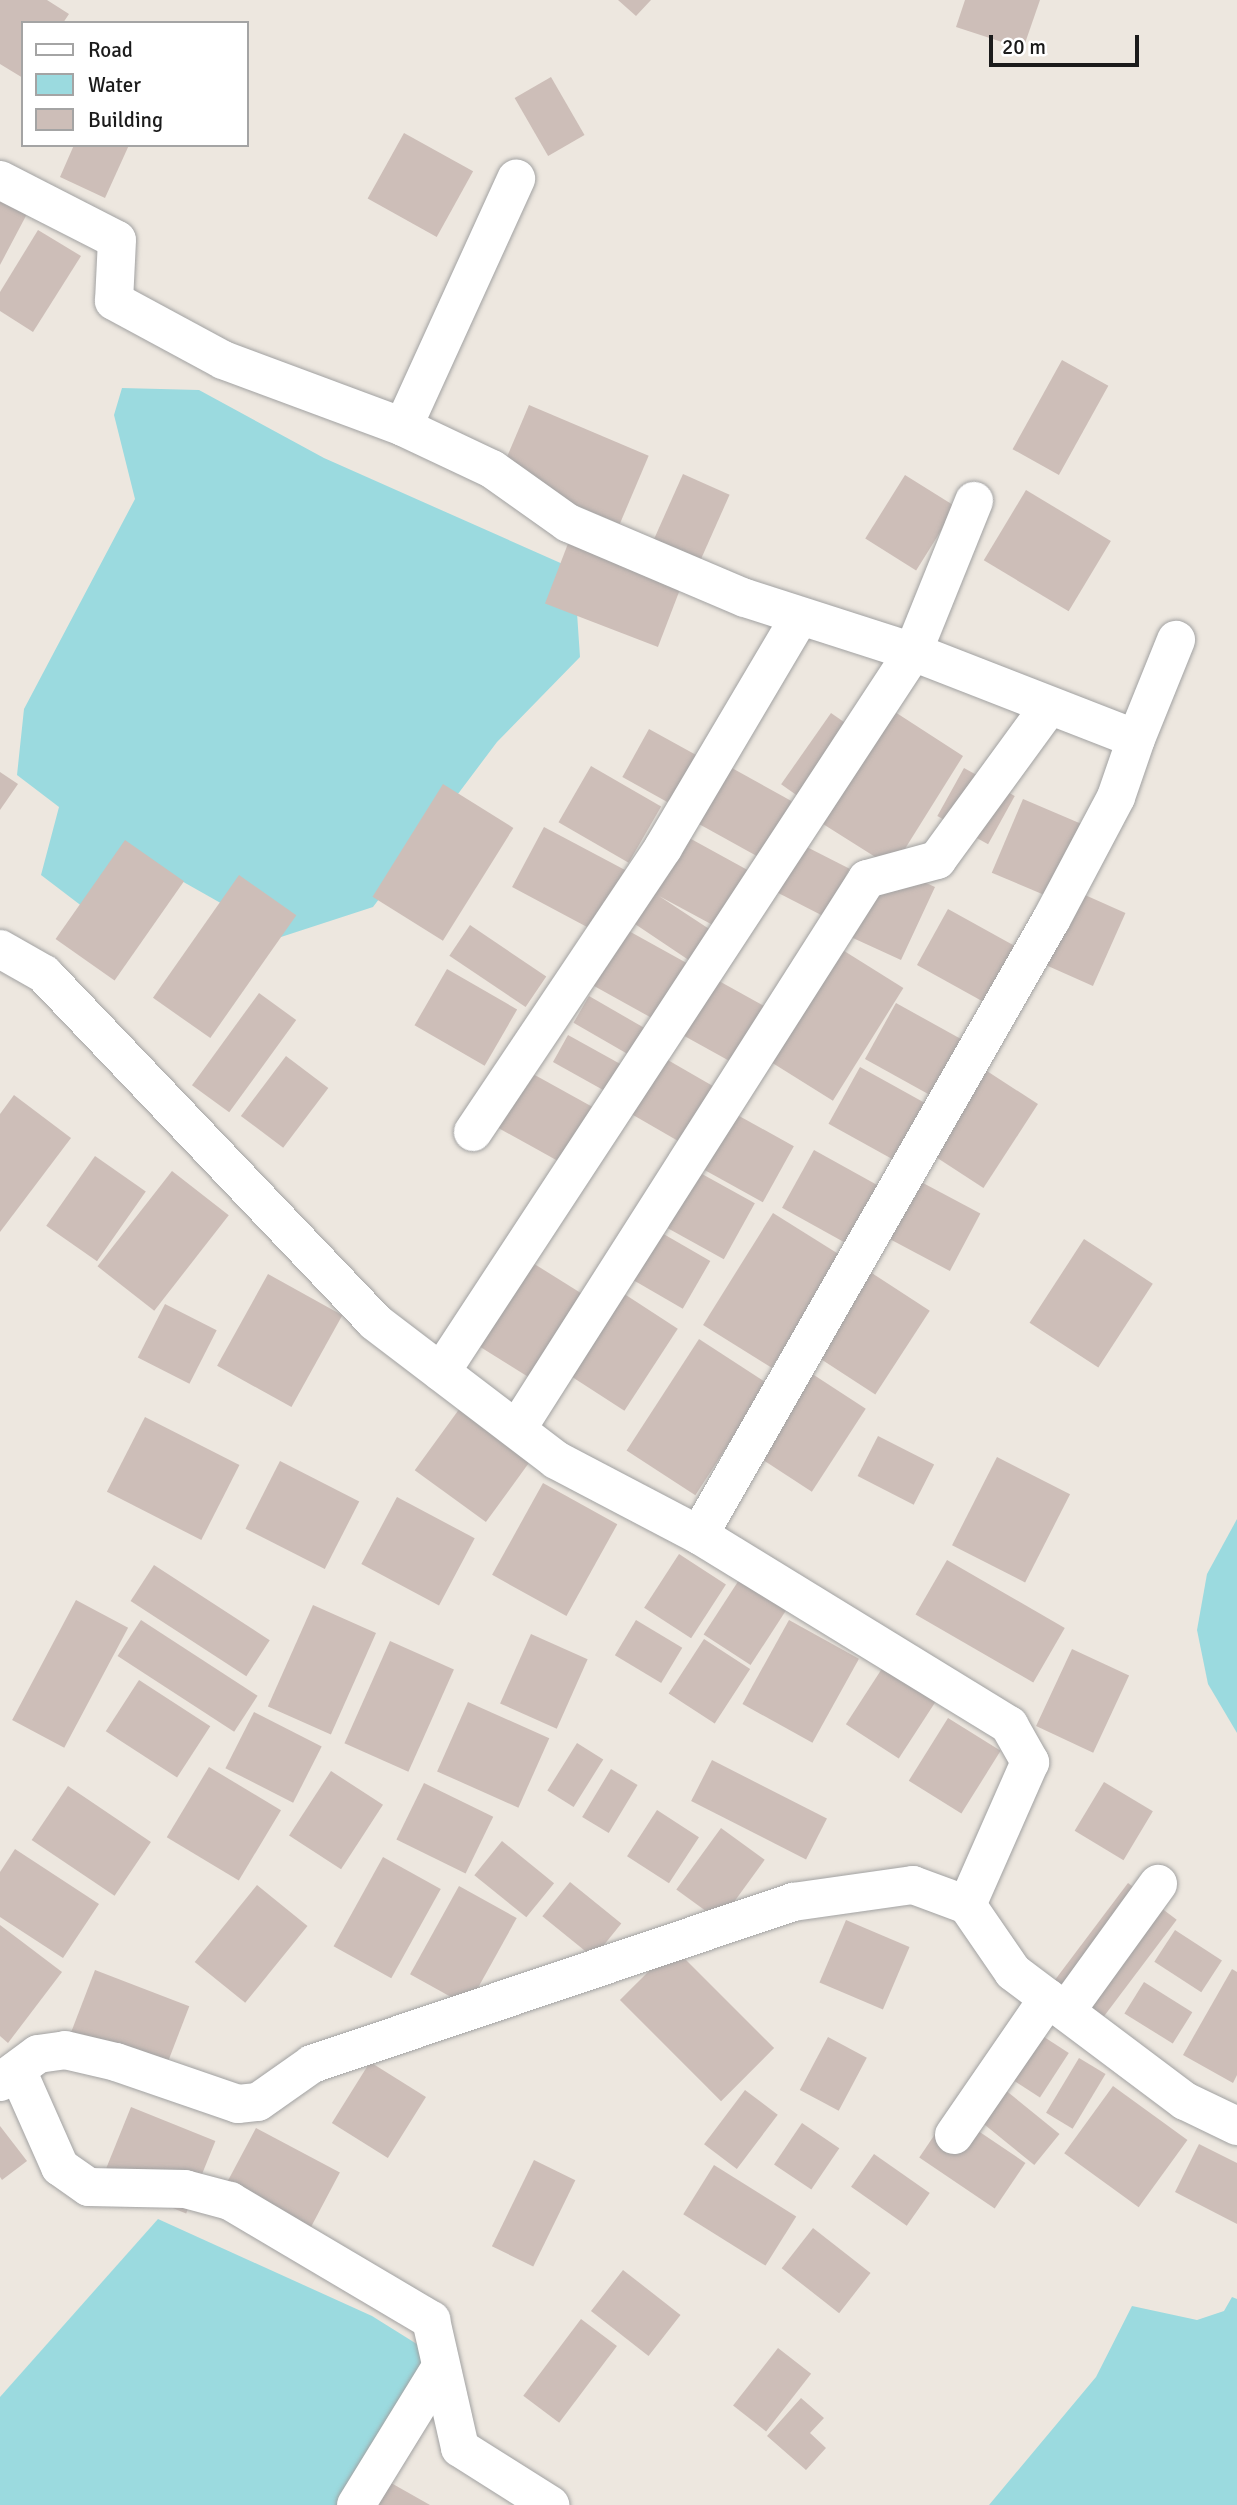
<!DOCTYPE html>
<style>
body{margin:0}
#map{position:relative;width:1237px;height:2505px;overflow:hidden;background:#ede7df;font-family:Signika,sans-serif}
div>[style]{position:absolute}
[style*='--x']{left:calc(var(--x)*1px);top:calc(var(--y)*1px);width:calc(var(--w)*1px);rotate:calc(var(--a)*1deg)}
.water>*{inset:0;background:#9bdadf}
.building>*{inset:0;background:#cdbeb8;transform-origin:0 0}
.roads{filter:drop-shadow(0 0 2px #a2a2a2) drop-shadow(0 0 2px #a2a2a2)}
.minor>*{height:38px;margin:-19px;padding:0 19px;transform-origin:19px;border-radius:19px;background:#fff}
span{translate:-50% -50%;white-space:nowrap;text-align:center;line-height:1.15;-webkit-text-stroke:5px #fff;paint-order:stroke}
.legend{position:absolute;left:21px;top:21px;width:228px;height:126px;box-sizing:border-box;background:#fff;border:2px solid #a4a4a4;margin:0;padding:9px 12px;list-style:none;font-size:21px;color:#1b1b1b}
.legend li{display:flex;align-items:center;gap:14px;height:35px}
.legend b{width:35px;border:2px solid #a4a4a4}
.scale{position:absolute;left:989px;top:35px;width:150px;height:32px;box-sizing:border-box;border:4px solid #1b1b1b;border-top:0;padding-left:9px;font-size:21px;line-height:24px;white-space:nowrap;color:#1b1b1b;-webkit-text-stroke:5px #fff;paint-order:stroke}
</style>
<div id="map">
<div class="water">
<i style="clip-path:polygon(122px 388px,199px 390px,324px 458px,574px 569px,580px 657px,497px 742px,373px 907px,281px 937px,164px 871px,83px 907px,41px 875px,59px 807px,17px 775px,24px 709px,135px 499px,114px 415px)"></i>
<i style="clip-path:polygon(1237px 1519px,1237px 1733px,1208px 1684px,1197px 1630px,1207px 1574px)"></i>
<i style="clip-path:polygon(158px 2219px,372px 2316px,436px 2356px,339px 2505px,0 2505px,0 2397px)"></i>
<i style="clip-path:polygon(1232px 2297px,1237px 2299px,1237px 2505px,989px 2505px,1096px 2377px,1132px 2306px,1197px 2320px,1224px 2311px)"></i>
</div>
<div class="building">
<i style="clip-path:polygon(0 0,47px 0,69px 14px,63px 23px,23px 23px,23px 78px,0 64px)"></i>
<i style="clip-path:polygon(618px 0,651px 0,636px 16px)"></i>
<i style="clip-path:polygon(965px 0,1040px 0,1023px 49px,956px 27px)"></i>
<i style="left:551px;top:77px;width:67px;height:42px;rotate:60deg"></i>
<i style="left:404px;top:133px;width:79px;height:75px;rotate:29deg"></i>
<i style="clip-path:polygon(74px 145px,129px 145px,105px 198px,60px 177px)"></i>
<i style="clip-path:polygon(0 197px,28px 212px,0 265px)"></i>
<i style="clip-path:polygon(38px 230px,81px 256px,33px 332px,0 311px,0 292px)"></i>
<i style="left:1062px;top:360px;width:53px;height:102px;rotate:29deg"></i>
<i style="left:529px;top:405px;width:130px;height:74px;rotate:23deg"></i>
<i style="left:683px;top:474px;width:51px;height:90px;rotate:24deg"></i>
<i style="left:905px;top:475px;width:60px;height:75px;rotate:32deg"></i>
<i style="left:1026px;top:490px;width:99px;height:82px;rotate:31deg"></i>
<i style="left:569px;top:541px;width:121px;height:67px;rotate:21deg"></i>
<i style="clip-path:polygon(895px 712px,963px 756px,893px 868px,935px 887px,901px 960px,842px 933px,888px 865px,823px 824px)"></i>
<i style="left:831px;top:713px;width:39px;height:87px;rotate:35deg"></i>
<i style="left:649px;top:729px;width:58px;height:55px;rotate:29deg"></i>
<i style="left:721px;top:762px;width:81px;height:65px;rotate:29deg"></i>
<i style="left:591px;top:766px;width:81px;height:65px;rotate:30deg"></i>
<i style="left:964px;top:768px;width:58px;height:55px;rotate:29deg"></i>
<i style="clip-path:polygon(0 772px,18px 784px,0 810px)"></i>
<i style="left:443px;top:784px;width:83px;height:133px;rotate:32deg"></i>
<i style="left:1023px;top:799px;width:65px;height:80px;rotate:23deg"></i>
<i style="left:544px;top:827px;width:95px;height:68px;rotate:28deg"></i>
<i style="clip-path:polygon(682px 834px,753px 873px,722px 930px,659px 896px,729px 942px,708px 973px,632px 922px)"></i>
<i style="left:125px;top:840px;width:72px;height:121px;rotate:35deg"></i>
<i style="left:797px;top:842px;width:59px;height:54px;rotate:27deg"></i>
<i style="left:239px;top:875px;width:70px;height:150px;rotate:35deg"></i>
<i style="left:1067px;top:887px;width:64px;height:80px;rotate:24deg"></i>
<i style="left:948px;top:909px;width:81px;height:64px;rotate:29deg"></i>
<i style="left:470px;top:925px;width:92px;height:37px;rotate:34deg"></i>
<i style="left:618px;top:925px;width:81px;height:65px;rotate:29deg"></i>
<i style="left:833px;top:944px;width:83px;height:133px;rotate:32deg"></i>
<i style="left:447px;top:969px;width:81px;height:65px;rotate:30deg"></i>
<i style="left:701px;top:971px;width:81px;height:65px;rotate:29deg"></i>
<i style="left:259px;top:993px;width:46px;height:114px;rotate:36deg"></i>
<i style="left:589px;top:996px;width:64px;height:31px;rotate:30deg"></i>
<i style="left:896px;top:1003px;width:81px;height:64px;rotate:29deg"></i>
<i style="left:568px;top:1035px;width:63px;height:31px;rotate:29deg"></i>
<i style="left:647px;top:1048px;width:81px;height:65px;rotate:30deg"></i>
<i style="left:286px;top:1056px;width:53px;height:75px;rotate:37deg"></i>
<i style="left:970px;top:1060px;width:81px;height:100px;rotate:33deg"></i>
<i style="left:860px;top:1067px;width:81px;height:65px;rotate:29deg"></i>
<i style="left:524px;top:1069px;width:80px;height:64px;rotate:29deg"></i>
<i style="clip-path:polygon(14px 1095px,71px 1138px,0 1232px,0 1114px)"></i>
<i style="left:723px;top:1107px;width:81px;height:64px;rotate:29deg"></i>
<i style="left:814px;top:1150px;width:81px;height:66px;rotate:29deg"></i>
<i style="left:95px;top:1156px;width:62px;height:85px;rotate:35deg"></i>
<i style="left:684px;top:1164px;width:81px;height:64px;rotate:29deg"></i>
<i style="left:172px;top:1171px;width:72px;height:121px;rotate:38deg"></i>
<i style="left:908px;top:1175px;width:82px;height:65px;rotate:28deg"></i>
<i style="left:773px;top:1213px;width:81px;height:132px;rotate:32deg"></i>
<i style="left:641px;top:1221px;width:80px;height:55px;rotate:30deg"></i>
<i style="left:1084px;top:1239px;width:82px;height:100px;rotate:33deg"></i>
<i style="left:512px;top:1250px;width:83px;height:99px;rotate:32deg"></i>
<i style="left:861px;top:1266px;width:82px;height:100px;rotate:33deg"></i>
<i style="left:268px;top:1274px;width:85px;height:105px;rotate:29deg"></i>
<i style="left:609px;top:1284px;width:82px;height:98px;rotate:33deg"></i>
<i style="left:165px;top:1304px;width:58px;height:60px;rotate:27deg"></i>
<i style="left:699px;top:1339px;width:82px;height:133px;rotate:33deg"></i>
<i style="left:797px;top:1364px;width:82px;height:99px;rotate:33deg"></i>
<i style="left:460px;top:1408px;width:88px;height:77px;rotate:36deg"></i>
<i style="left:145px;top:1417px;width:106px;height:84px;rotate:27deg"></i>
<i style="left:878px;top:1436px;width:63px;height:45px;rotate:27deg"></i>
<i style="left:997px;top:1457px;width:82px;height:99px;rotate:27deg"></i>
<i style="left:280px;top:1461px;width:89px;height:76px;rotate:27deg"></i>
<i style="left:543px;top:1483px;width:85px;height:105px;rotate:29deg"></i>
<i style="left:397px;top:1497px;width:88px;height:76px;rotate:28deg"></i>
<i style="left:679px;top:1554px;width:56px;height:64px;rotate:33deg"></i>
<i style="left:947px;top:1560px;width:136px;height:63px;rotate:30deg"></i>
<i style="left:154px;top:1565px;width:138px;height:43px;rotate:33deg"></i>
<i style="left:739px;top:1580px;width:56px;height:65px;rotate:33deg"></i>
<i style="left:76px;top:1600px;width:59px;height:136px;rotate:28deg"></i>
<i style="left:313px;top:1605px;width:69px;height:111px;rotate:24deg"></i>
<i style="left:141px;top:1620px;width:139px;height:43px;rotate:33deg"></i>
<i style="left:636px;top:1620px;width:54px;height:41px;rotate:31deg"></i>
<i style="left:789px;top:1620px;width:80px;height:96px;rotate:29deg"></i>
<i style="left:531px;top:1634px;width:62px;height:76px;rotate:24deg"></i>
<i style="left:704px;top:1639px;width:55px;height:65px;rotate:33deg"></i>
<i style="left:390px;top:1641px;width:70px;height:112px;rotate:24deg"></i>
<i style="left:896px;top:1647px;width:63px;height:92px;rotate:33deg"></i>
<i style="left:1072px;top:1649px;width:63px;height:85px;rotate:25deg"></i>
<i style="left:139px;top:1680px;width:85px;height:61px;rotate:33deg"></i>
<i style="left:468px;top:1702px;width:89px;height:76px;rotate:24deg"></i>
<i style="left:254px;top:1712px;width:76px;height:63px;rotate:27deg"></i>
<i style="left:948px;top:1718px;width:62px;height:74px;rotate:32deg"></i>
<i style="left:577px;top:1743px;width:31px;height:56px;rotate:32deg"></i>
<i style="left:712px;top:1760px;width:129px;height:46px;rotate:27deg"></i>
<i style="left:209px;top:1767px;width:84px;height:82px;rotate:31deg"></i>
<i style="left:611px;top:1769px;width:31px;height:56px;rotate:31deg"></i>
<i style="left:331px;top:1771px;width:62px;height:77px;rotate:33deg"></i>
<i style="left:1104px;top:1782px;width:57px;height:57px;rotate:31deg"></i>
<i style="left:424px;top:1783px;width:77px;height:63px;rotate:26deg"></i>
<i style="left:68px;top:1786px;width:100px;height:65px;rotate:34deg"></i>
<i style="left:657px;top:1810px;width:50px;height:55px;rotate:33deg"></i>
<i style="left:721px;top:1828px;width:54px;height:76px;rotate:36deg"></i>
<i style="left:502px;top:1841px;width:67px;height:44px;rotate:39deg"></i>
<i style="clip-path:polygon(15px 1849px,99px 1904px,63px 1958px,0 1917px,0 1872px)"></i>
<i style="left:383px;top:1857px;width:66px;height:102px;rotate:29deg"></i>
<i style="left:570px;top:1882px;width:66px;height:44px;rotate:39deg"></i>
<i style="left:1128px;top:1883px;width:61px;height:123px;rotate:37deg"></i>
<i style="left:257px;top:1885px;width:65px;height:99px;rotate:39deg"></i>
<i style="left:459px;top:1886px;width:66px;height:101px;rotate:29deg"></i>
<i style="left:846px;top:1920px;width:69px;height:68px;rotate:23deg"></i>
<i style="clip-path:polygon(0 1925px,62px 1972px,8px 2043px,0 2036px)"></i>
<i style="left:1175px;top:1930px;width:56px;height:38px;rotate:33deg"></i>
<i style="left:673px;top:1947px;width:143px;height:75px;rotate:45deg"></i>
<i style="clip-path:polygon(1232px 1969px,1237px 1972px,1237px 2075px,1233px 2083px,1183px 2055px)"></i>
<i style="left:95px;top:1970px;width:101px;height:69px;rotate:21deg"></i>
<i style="left:1144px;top:1982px;width:57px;height:37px;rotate:32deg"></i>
<i style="left:1021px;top:2022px;width:57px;height:53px;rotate:33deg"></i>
<i style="left:828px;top:2037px;width:44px;height:60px;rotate:28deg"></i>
<i style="left:1079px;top:2058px;width:31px;height:64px;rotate:31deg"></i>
<i style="left:370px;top:2062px;width:66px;height:72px;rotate:32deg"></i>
<i style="left:988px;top:2076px;width:92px;height:40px;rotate:39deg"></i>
<i style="left:1113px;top:2086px;width:92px;height:83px;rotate:36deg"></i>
<i style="left:745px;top:2090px;width:41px;height:68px;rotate:37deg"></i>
<i style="left:131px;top:2107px;width:91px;height:78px;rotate:22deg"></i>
<i style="left:950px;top:2112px;width:91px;height:55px;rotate:34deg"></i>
<i style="left:802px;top:2123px;width:45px;height:50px;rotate:34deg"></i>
<i style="clip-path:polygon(0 2126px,27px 2161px,2px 2180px,0 2177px)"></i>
<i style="left:256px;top:2128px;width:95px;height:93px;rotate:28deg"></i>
<i style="clip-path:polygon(1199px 2144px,1237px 2163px,1237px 2224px,1175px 2192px)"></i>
<i style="left:874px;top:2154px;width:68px;height:40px;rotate:35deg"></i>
<i style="left:534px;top:2160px;width:46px;height:96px;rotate:26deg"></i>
<i style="left:714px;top:2165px;width:97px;height:58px;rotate:32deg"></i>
<i style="left:813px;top:2228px;width:73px;height:51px;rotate:38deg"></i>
<i style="left:623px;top:2270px;width:73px;height:52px;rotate:38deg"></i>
<i style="left:581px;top:2319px;width:45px;height:96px;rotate:37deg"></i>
<i style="left:778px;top:2348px;width:42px;height:73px;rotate:38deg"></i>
<i style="clip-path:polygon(801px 2398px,824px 2418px,810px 2433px,826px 2448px,806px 2470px,767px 2436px)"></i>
<i style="clip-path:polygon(377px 2475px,430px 2505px,361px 2505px)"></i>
</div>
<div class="roads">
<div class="minor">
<i style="--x:0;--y:180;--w:131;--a:27.1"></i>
<i style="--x:117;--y:240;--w:61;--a:92.8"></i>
<i style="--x:114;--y:301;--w:124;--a:28.4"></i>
<i style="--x:223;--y:360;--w:192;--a:20.4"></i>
<i style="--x:403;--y:427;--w:98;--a:25.3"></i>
<i style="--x:492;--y:469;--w:93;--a:35.4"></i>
<i style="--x:568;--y:523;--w:192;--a:23"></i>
<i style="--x:745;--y:598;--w:176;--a:17.8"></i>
<i style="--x:913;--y:652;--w:239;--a:21.3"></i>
<i style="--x:1136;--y:739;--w:107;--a:-68"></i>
<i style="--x:403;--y:427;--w:273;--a:-65.5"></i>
<i style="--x:0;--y:949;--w:51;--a:29.6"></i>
<i style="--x:44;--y:974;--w:480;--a:46.4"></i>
<i style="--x:375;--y:1322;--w:228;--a:37.3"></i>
<i style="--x:556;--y:1460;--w:161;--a:27.7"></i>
<i style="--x:699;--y:1535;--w:364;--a:31.5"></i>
<i style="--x:1009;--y:1725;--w:43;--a:60.4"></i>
<i style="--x:1030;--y:1762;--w:156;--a:113.8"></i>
<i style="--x:967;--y:1905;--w:81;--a:55.5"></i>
<i style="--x:1013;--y:1972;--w:215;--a:36.9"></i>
<i style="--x:1185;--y:2101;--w:58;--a:25.7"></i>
<i style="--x:473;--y:1132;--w:342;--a:-56.2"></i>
<i style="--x:663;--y:848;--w:267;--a:-59.4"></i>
<i style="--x:441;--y:1372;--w:861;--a:-56.75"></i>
<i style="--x:913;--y:652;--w:163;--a:-68"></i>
<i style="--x:517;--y:1429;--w:652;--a:-57.53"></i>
<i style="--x:867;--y:879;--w:73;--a:-15.2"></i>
<i style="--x:937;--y:860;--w:188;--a:-53.9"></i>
<i style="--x:699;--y:1535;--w:709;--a:-60.22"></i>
<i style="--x:1051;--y:920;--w:139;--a:-62.1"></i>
<i style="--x:1116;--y:797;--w:61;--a:-71"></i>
<i style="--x:1066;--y:2011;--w:157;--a:-54.1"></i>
<i style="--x:17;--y:2070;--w:106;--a:66.1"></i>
<i style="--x:60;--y:2167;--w:35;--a:35"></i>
<i style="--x:89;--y:2187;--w:96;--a:1.2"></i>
<i style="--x:185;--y:2189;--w:47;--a:14.9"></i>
<i style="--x:230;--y:2201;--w:234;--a:30.6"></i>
<i style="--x:431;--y:2320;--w:131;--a:77.2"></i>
<i style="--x:460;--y:2448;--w:107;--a:32.3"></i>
<i style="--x:0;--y:2082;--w:47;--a:-36.4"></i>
<i style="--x:38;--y:2054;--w:27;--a:-8"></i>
<i style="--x:65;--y:2050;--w:52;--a:13.2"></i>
<i style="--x:116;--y:2062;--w:129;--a:19"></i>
<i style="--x:238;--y:2104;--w:20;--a:-6"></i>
<i style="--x:258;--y:2102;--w:66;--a:-35.1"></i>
<i style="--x:312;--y:2064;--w:508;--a:-18.61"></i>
<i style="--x:793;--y:1902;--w:121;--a:-8.1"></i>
<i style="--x:913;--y:1885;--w:58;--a:20.3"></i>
<i style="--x:954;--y:2135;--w:166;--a:-55.5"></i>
<i style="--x:356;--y:2505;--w:162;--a:-58.4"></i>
</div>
</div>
<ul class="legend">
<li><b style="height:9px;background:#fff"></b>Road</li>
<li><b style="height:19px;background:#9bdadf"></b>Water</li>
<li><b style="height:19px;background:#cdbeb8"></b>Building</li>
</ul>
<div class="scale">20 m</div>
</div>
